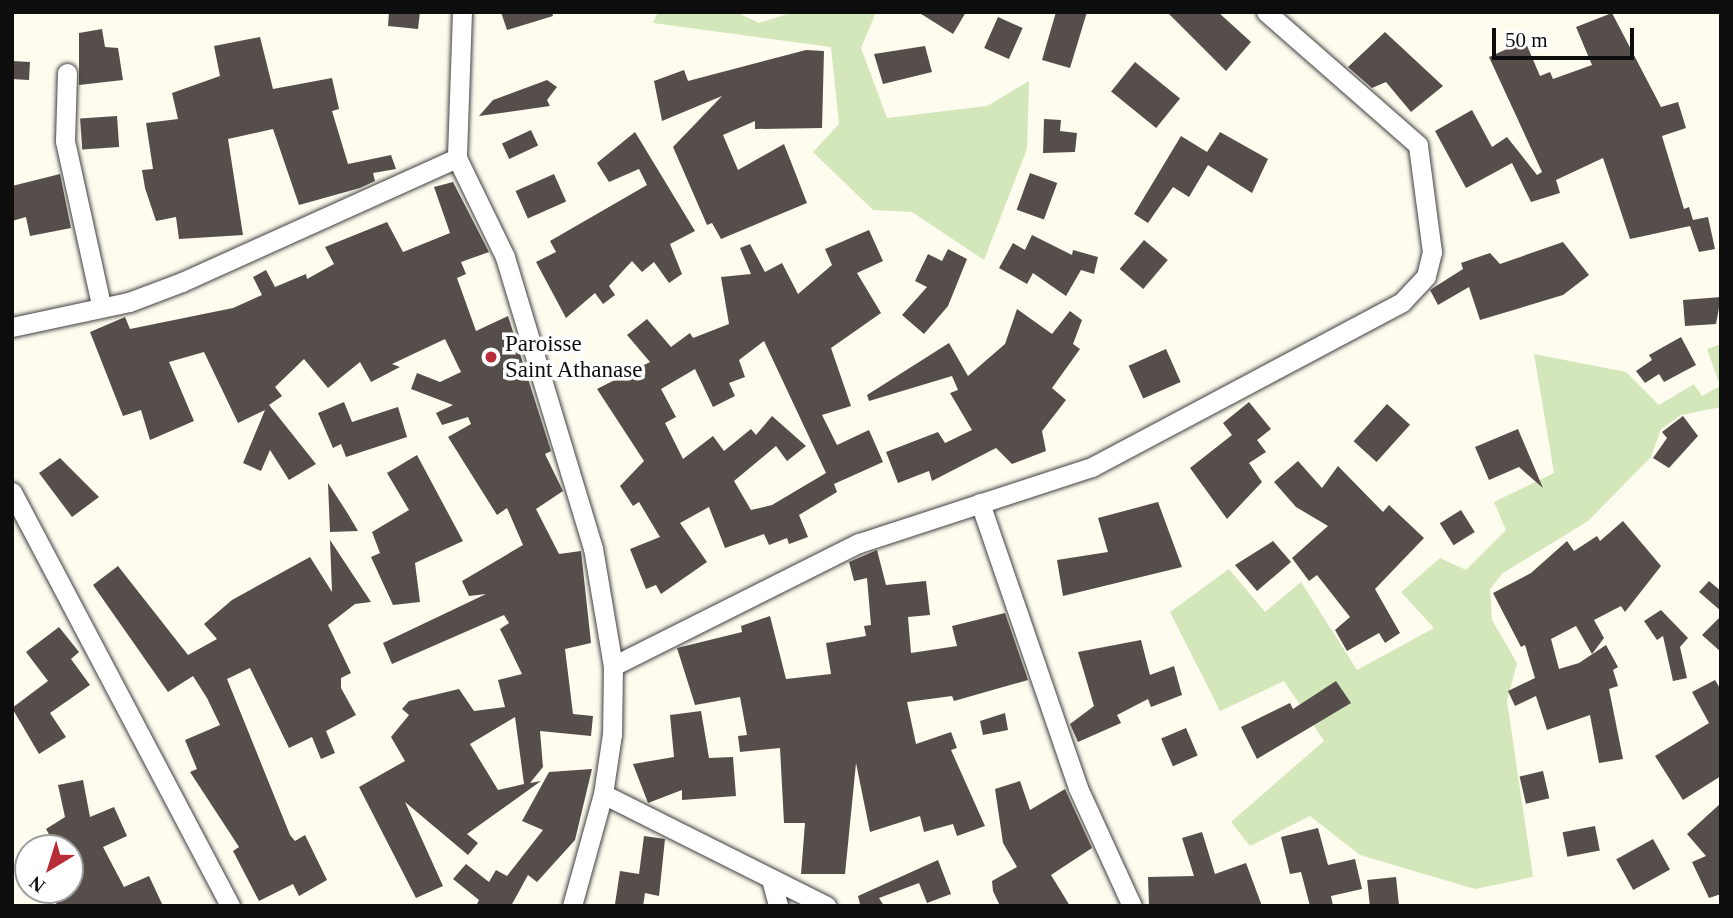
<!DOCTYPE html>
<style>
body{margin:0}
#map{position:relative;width:1733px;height:918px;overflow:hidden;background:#fefbef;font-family:Georgia,serif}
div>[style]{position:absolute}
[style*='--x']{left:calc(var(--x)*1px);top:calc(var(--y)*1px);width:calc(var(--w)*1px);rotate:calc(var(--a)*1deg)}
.green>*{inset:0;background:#d3e7ba}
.building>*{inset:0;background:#564e4a;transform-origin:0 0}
.roads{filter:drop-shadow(0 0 2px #404040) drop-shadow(0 0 2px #404040)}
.minor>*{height:19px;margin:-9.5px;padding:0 9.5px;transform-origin:9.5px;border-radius:9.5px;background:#fff}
.dots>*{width:19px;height:19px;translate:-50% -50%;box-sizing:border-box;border:4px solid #fff;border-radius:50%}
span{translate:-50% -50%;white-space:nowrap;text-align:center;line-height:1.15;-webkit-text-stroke:7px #fff;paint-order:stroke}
.poi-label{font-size:23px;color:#0d0d0d}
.left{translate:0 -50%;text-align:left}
.frame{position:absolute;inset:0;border:14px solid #0d0d0d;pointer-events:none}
.north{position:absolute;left:14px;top:834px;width:70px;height:70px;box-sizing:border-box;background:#fff;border:2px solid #9e9e9e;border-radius:50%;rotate:218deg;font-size:19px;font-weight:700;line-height:28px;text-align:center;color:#0d0d0d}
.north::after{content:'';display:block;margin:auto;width:24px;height:32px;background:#b62d38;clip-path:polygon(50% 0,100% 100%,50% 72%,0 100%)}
.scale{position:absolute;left:1492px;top:28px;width:142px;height:32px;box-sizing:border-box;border:4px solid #0d0d0d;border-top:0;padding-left:9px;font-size:21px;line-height:24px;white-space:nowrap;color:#0d0d0d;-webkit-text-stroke:5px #fff;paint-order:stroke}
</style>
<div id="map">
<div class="green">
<i style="clip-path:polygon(658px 12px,736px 12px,759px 23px,794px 12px,876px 12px,861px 48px,887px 118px,987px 106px,1029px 81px,1027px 149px,984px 260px,912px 212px,873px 210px,813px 152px,839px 124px,831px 47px,653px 23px)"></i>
<i style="clip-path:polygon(1721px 344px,1721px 407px,1681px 415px,1661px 429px,1651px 457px,1588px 521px,1503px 573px,1490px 589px,1492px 620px,1517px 663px,1507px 701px,1533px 877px,1475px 889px,1360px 855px,1310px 816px,1250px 846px,1231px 822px,1324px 741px,1284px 681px,1220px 711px,1170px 612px,1229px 569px,1265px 612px,1301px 582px,1357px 670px,1434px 628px,1401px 592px,1440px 558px,1466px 570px,1506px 530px,1494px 502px,1554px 473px,1534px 354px,1626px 372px,1659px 405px,1694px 384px,1702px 396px,1720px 386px,1707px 349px)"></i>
</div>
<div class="building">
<i style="clip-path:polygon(389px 12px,420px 12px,418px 29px,388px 26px)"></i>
<i style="clip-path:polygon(501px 12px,552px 12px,553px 16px,507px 30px)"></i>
<i style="clip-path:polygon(918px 12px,966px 12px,953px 34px)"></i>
<i style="clip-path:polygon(1056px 12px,1087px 12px,1070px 68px,1042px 60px)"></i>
<i style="clip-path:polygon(1167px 12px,1218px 12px,1251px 42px,1226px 71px)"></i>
<i style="clip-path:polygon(1612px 13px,1661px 107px,1678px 102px,1686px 128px,1662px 136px,1684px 209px,1689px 207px,1693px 220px,1708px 217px,1715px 249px,1699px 252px,1690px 226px,1630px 239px,1603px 158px,1556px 180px,1560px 193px,1531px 202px,1512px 163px,1466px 188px,1435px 131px,1472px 110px,1492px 147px,1507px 137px,1537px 175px,1542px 172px,1489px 57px,1525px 41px,1540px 76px,1550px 72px,1553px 79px,1592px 65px,1576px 27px)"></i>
<i style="left:998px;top:17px;width:27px;height:34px;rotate:24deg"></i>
<i style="clip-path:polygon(102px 29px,105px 47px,118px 48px,123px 80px,79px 85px,79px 33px)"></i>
<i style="clip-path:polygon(1385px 32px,1443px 86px,1411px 112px,1386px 82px,1372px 88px,1348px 67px)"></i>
<i style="clip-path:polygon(260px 37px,273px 89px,332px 78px,339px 109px,332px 111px,348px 164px,391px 155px,396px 169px,373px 173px,375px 181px,360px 188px,299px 205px,273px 129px,228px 139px,243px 235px,179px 239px,176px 217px,156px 221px,145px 188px,142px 170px,153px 169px,146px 123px,178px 119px,172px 93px,220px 76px,214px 46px)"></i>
<i style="clip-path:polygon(925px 46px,932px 72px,883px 84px,874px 54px)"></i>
<i style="clip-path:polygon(806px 50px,824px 51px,822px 128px,755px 129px,755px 121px,723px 135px,738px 170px,784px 144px,807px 203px,721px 239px,712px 223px,707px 225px,673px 147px,722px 96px,662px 121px,654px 81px,684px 70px,688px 81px)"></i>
<i style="left:12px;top:61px;width:18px;height:18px;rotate:3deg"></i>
<i style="left:1135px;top:62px;width:58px;height:38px;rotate:39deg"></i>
<i style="clip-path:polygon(547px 80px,557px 87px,547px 100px,550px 106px,479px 116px,493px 100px)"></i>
<i style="left:117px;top:116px;width:31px;height:37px;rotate:86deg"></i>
<i style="clip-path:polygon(1044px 119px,1061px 120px,1060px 131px,1077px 133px,1075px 152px,1043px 153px)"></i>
<i style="left:531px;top:130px;width:17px;height:32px;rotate:65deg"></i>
<i style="clip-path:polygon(635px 132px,695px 231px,670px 244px,682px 274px,669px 283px,654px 262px,642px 272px,632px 261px,609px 286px,615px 295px,603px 304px,595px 293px,566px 318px,536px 262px,556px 252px,550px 241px,647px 185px,639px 169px,609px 182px,597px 163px)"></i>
<i style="clip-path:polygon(1220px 132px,1268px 159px,1252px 193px,1208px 165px,1189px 197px,1173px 187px,1148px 223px,1134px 214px,1181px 136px,1207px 152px)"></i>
<i style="left:1030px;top:173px;width:29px;height:39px;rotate:20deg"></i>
<i style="clip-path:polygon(60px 174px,71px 228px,30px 236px,26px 217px,12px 221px,12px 186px)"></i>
<i style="left:554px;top:174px;width:30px;height:42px;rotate:66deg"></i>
<i style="clip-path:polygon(evenodd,453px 182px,489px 252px,461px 262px,466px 274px,457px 278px,476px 331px,508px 316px,551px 451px,545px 454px,563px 491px,536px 509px,559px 554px,581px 551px,591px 643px,565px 649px,573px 714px,593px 716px,591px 736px,540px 731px,543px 767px,530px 783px,541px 781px,467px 834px,478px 843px,468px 855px,405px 802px,443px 886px,416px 898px,359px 787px,405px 761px,391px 737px,409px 715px,402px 709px,409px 701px,459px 689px,474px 711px,505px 707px,498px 680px,522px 674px,500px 629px,509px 623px,504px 615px,392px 664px,383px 643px,486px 594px,469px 596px,462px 581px,523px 545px,507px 508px,497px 515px,448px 437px,471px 424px,468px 417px,442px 425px,436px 413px,453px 405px,411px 389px,417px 373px,440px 382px,461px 372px,445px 339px,392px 364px,400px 367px,371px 382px,360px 362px,328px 388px,304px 359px,275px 387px,282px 396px,269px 405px,316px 464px,289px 480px,270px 450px,261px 471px,243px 463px,265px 410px,238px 423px,204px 352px,169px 362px,194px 421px,150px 440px,141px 410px,123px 416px,90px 332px,125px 317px,130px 329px,233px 308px,262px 295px,253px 277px,266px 270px,275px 287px,306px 274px,307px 279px,334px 264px,325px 247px,387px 222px,403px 252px,450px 233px,434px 187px,453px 182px,515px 717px,524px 784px,498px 790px,470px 744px,515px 717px)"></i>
<i style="clip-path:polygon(evenodd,869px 230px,883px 261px,857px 273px,881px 313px,831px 348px,851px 406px,822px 415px,837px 445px,869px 430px,883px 462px,834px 484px,837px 492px,799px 515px,808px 537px,789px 544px,787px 538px,769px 545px,764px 534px,725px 548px,709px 507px,680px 523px,707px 562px,661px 594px,656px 585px,646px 589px,630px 549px,660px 537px,639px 502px,633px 506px,620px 486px,644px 461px,597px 389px,650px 362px,627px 335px,647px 319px,671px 347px,690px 333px,693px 338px,729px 324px,721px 277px,751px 274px,740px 248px,750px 244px,765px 272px,782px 263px,798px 294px,832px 265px,825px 249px,869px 230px,764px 341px,826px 473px,772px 505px,751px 510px,734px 481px,776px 446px,787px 461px,806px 446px,772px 416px,756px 435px,751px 429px,724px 451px,713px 436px,683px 459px,665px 423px,676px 417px,661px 389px,695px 369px,713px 407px,735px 396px,729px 383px,745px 377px,739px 360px,764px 341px)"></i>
<i style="clip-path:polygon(1032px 235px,1072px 255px,1073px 250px,1098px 257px,1094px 274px,1081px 270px,1066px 296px,1033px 273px,1027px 284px,999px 268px,1013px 243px,1025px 250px)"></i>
<i style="left:1144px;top:240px;width:31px;height:38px;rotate:40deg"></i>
<i style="clip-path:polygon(1563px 242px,1589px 275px,1563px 295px,1480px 320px,1469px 287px,1438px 305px,1430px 290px,1463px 269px,1461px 263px,1490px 253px,1500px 264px)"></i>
<i style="clip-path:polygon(948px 249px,967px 259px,948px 306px,924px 334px,902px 315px,927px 287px,915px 281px,928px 254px,942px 261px)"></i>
<i style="clip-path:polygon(1721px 297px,1716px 324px,1685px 326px,1683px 300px)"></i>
<i style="clip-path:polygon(1017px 309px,1052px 334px,1070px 311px,1082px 320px,1073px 344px,1080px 349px,1052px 388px,1066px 400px,1042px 431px,1046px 451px,1012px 464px,996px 448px,932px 481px,929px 471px,898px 483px,886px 452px,938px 432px,945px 443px,972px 430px,950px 393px,958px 390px,952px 376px,869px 401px,867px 395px,949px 343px,968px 376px,1005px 344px)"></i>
<i style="clip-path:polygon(1681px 337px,1696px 365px,1664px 382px,1659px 374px,1645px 383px,1636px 371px,1652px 360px,1649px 355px)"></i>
<i style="left:1166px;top:349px;width:36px;height:41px;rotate:66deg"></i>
<i style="clip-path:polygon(344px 402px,352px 422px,398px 407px,407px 437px,346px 457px,341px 444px,333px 448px,318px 413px)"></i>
<i style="clip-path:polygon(1249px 402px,1271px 429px,1257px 440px,1266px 452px,1249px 463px,1262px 482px,1227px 519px,1190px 468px,1232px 435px,1223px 423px)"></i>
<i style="left:1387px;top:404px;width:31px;height:50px;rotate:42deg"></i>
<i style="clip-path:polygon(1683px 416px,1698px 436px,1669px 468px,1653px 458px,1667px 438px,1662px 432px)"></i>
<i style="clip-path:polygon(1518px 429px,1543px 488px,1519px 467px,1489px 480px,1475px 447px)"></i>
<i style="clip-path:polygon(417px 455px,463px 541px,415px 563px,420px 602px,393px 605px,371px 557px,380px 553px,372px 532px,409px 510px,387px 473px)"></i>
<i style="clip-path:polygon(60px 458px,99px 497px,72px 517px,39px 473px)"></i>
<i style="clip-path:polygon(1298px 461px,1322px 488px,1338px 466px,1383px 512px,1389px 505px,1424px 538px,1375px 589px,1400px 633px,1385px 643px,1379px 633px,1347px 651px,1335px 630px,1350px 617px,1317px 575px,1309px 581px,1292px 558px,1328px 526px,1296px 507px,1274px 482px)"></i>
<i style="clip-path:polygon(328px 483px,348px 514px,358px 531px,330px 532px)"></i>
<i style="clip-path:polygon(1158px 502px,1182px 567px,1063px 596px,1057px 560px,1108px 552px,1098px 518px)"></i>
<i style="left:1461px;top:510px;width:26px;height:25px;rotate:58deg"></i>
<i style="clip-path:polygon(1623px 521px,1661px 566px,1625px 612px,1621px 606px,1594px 620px,1604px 638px,1592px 654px,1576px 626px,1551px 639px,1559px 669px,1579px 663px,1606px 645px,1618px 667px,1613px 670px,1618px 686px,1609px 689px,1623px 759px,1599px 763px,1590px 715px,1547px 730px,1536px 696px,1515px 706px,1508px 691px,1535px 678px,1525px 645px,1521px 647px,1493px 593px,1531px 573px,1567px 541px,1574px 551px,1597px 536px,1600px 541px)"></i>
<i style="clip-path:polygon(330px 540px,371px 602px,355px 604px,328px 625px,351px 673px,341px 678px,341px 688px,356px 715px,326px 731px,335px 753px,321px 759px,312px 737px,289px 748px,250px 668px,227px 679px,290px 835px,295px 841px,305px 835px,327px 880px,299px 896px,293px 884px,259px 901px,233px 851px,239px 847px,190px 772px,197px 769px,185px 740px,220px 725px,207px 698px,193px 676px,168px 692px,93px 585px,118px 566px,188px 655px,217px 639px,204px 624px,232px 600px,310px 557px,332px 592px)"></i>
<i style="clip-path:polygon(1273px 541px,1291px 562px,1257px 591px,1235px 565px)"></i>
<i style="clip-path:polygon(877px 550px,886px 585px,926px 581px,930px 615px,908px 617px,911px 653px,957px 646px,952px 626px,1005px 613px,1028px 680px,954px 701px,952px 696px,907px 702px,916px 744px,951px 732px,957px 748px,951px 750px,985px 826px,957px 836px,953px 824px,924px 832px,920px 816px,870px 832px,856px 763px,845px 874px,801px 874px,805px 823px,784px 823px,780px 748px,740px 752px,738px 736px,747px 735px,740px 697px,695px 705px,677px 648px,742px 632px,741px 626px,770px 616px,786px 679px,831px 674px,826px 643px,866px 636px,864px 626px,871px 625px,867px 578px,854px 581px,849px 562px)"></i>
<i style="clip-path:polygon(1709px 581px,1721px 591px,1721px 611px,1699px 592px)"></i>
<i style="clip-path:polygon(1661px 610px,1688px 638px,1680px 647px,1687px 678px,1673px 681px,1663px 636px,1657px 640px,1644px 621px)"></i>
<i style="clip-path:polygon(1721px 616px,1721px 652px,1702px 635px)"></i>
<i style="clip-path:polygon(59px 627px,79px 652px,71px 659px,90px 685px,50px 713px,66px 737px,39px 754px,12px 708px,48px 681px,26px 652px)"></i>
<i style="clip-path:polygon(1141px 640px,1150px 675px,1174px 666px,1182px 695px,1151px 707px,1148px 699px,1117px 715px,1121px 723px,1078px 742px,1070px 724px,1094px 706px,1078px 652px)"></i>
<i style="clip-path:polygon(1715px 680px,1721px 690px,1721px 776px,1683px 800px,1655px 756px,1709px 723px,1692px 692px)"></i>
<i style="clip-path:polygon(1336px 681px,1351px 703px,1257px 759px,1241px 727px,1290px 703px,1293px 709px)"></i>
<i style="clip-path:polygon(701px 711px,709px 758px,733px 757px,736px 796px,682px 800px,682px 790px,648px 803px,633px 764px,674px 757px,670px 715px)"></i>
<i style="clip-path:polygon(1005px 713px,1008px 730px,983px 735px,980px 721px)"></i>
<i style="left:1186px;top:728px;width:30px;height:27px;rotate:67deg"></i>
<i style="clip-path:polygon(592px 769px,575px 840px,537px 882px,528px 875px,511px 906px,476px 906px,479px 900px,453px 879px,466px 864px,489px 882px,496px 870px,507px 876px,543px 830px,522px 821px,549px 772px)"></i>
<i style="left:1543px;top:771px;width:28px;height:24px;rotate:77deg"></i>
<i style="clip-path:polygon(83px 780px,90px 817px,114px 807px,127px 836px,103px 847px,124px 887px,149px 876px,163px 906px,58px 906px,47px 890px,70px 890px,70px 848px,57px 848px,46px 829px,65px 817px,58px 785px)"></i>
<i style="clip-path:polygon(1020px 781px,1030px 810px,1065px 789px,1092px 848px,1051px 875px,1070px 906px,1000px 906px,993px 891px,992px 881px,1017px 867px,1003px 843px,995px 789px)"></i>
<i style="clip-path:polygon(1721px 803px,1721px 894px,1709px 898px,1692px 862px,1706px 856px,1687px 834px)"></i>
<i style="left:1595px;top:826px;width:25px;height:33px;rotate:79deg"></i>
<i style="clip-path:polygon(1318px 828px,1328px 865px,1355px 859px,1362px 889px,1331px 896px,1333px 906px,1310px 906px,1301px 872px,1290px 874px,1281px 837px)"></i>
<i style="clip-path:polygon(1202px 832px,1215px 874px,1246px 863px,1262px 906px,1149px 906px,1148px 877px,1194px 876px,1182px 838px)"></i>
<i style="clip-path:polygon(644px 836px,665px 839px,659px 896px,645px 893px,643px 906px,615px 904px,620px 871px,639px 874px)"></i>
<i style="left:1653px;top:839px;width:35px;height:42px;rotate:61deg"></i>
<i style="clip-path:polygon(938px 860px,951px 894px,927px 903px,919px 883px,879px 898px,884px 906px,860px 904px,858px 896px)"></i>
<i style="left:1396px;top:877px;width:29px;height:29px;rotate:84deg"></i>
</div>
<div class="roads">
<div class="minor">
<i style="--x:462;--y:12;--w:146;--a:92"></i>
<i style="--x:457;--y:158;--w:110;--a:64.1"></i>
<i style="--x:505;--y:257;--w:304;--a:73.2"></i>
<i style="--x:593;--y:548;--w:120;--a:80.4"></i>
<i style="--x:613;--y:666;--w:68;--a:90.8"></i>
<i style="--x:612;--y:734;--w:61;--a:98.5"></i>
<i style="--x:603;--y:794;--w:116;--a:105.5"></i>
<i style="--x:67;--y:73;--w:68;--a:91.7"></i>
<i style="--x:65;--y:141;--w:168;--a:77.6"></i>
<i style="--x:12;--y:327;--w:120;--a:-12.1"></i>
<i style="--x:129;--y:302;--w:57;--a:-20.7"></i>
<i style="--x:182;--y:282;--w:302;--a:-24.3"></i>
<i style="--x:12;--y:492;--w:468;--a:62.2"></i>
<i style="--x:980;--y:503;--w:301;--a:71"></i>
<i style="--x:1078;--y:788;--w:130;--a:65.4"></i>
<i style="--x:613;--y:666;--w:275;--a:-26.6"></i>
<i style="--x:859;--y:543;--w:245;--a:-18.1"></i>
<i style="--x:1092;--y:467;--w:351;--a:-28"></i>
<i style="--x:1402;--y:302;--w:35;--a:-47"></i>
<i style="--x:1426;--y:276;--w:25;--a:-76"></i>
<i style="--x:1432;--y:252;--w:108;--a:-97.5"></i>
<i style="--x:1418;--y:145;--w:202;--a:-138.8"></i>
<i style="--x:603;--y:794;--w:250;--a:26.6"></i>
<i style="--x:771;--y:879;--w:28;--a:75"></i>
</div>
</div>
<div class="dots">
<i style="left:491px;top:357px;background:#b62d38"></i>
</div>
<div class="poi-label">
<span class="left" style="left:505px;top:357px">Paroisse<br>Saint Athanase</span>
</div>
<div class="frame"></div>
<div class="north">N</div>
<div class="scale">50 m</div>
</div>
